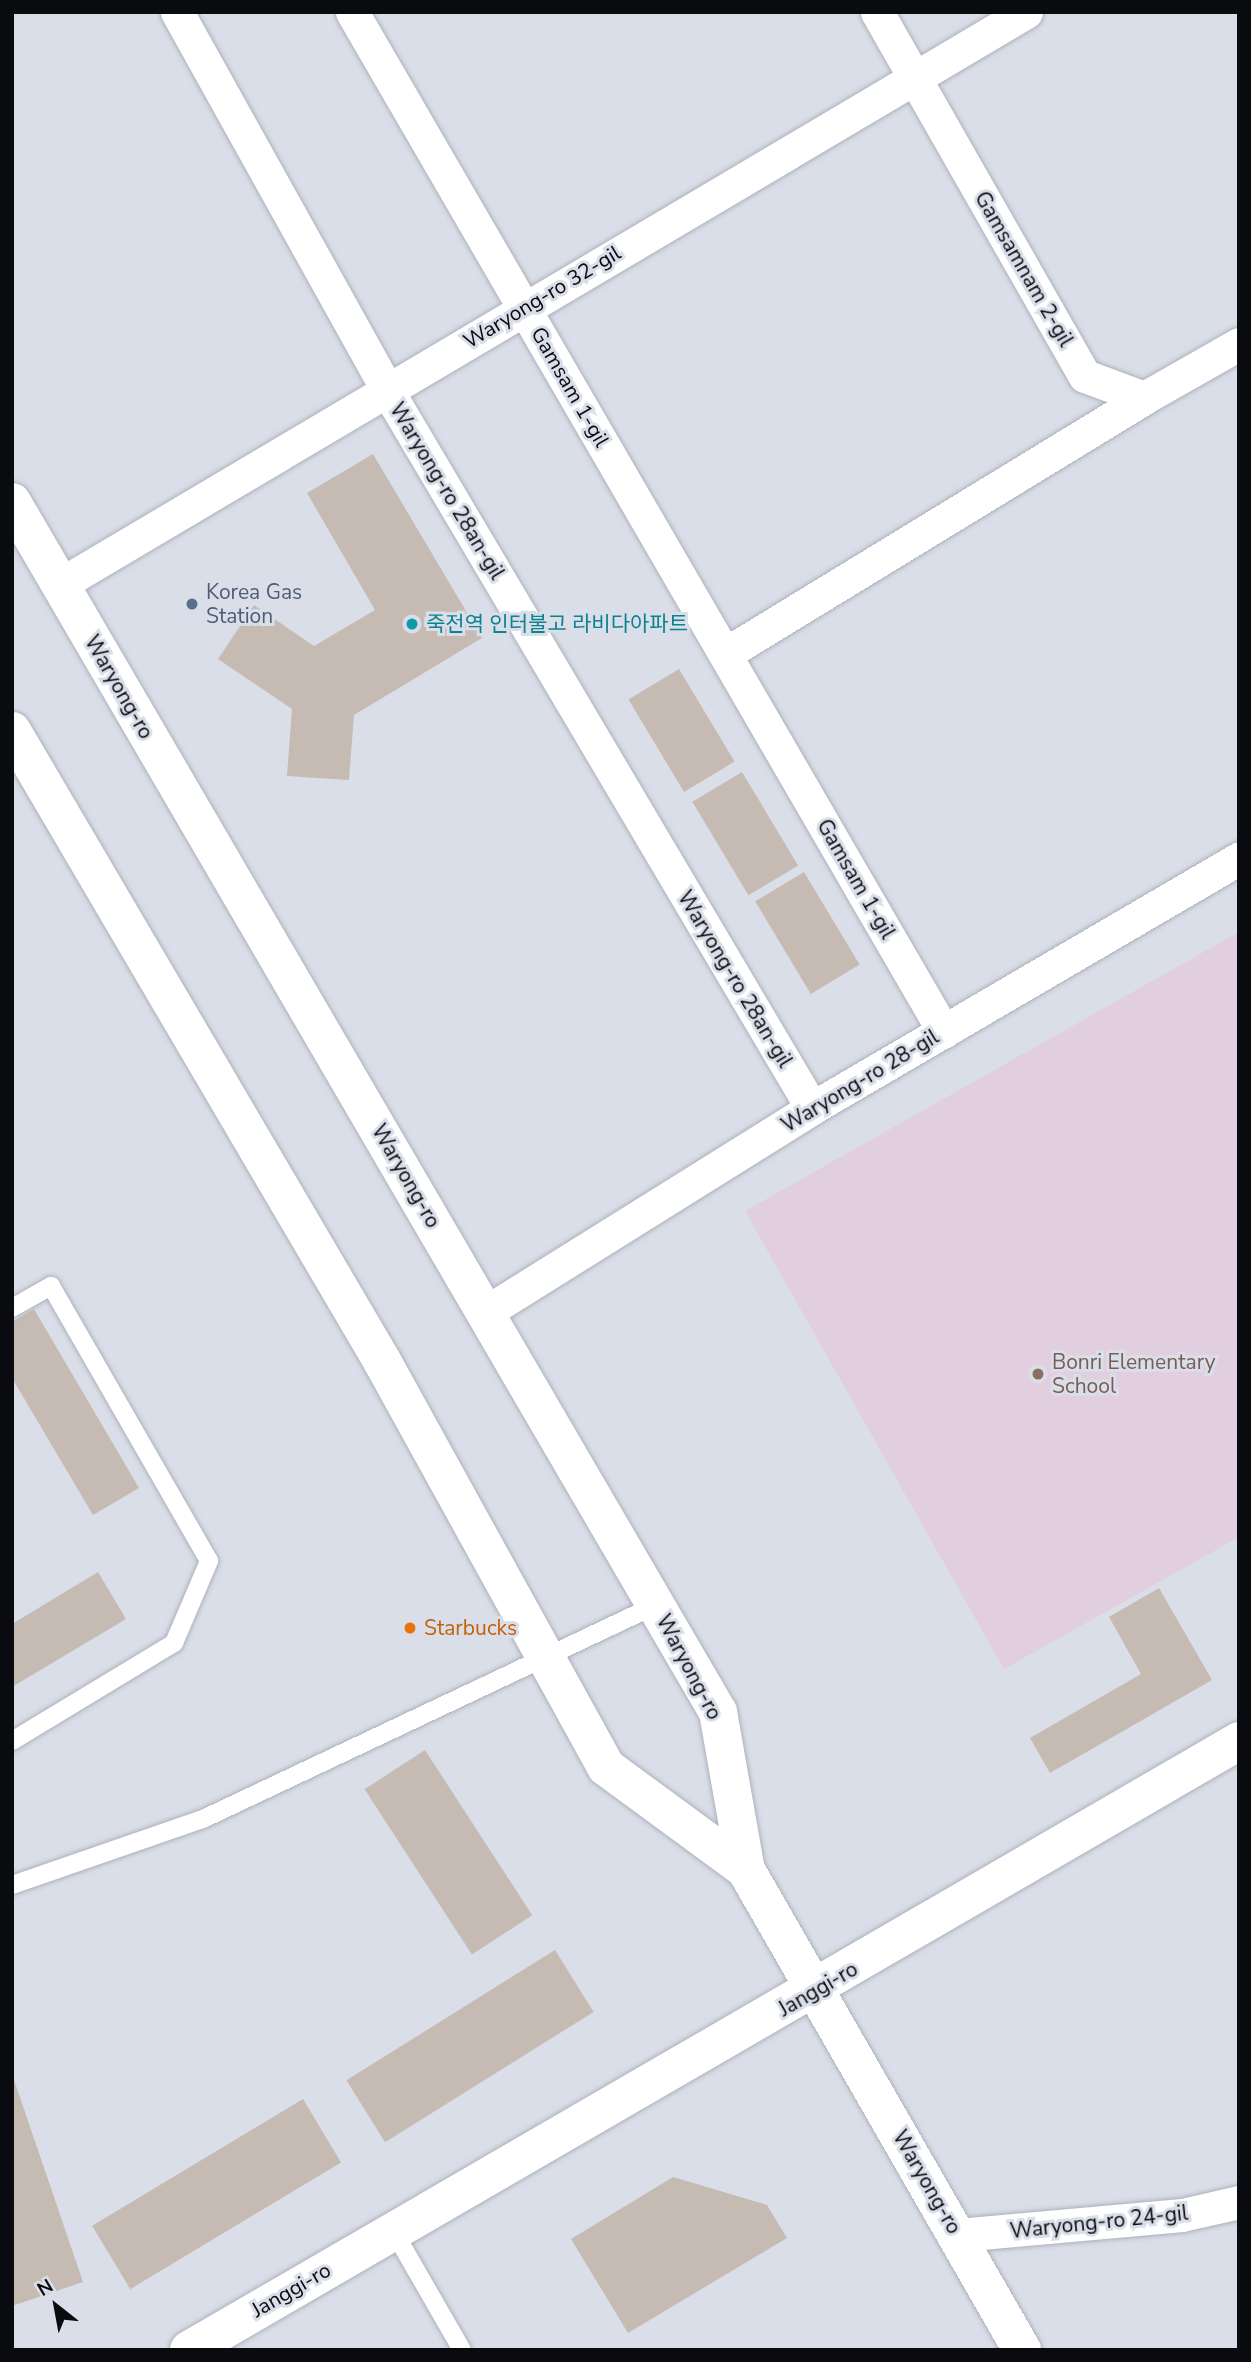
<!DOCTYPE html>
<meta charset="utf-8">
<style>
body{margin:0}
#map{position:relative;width:1251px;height:2362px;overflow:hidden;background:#dadee9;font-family:"Nunito Sans","Noto Sans KR",sans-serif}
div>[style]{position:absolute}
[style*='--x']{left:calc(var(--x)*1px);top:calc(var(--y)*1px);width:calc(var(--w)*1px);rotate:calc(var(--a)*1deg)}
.education>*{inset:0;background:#e1cede}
.building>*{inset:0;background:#c6bbb3;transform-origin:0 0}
.roads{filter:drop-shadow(0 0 2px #adb1bc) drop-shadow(0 0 2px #adb1bc)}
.lane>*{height:18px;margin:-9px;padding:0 9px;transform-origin:9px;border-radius:9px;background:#fff}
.street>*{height:33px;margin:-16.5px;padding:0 16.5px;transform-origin:16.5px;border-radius:16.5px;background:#fff}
.secondary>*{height:38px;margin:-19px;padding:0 19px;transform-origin:19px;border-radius:19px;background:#fff}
.dots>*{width:19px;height:19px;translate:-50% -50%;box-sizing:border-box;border:4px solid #dadee9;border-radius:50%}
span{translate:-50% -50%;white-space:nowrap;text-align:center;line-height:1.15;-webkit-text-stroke:6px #dadee9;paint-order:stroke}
.street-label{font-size:21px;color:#0a0b0f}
.service-label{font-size:21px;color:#4e5e75}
.left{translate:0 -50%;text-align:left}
.culture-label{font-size:21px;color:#0d838f}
.education-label{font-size:21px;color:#785e54}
.food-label{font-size:21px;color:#c56008}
.frame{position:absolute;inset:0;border:14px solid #0a0b0f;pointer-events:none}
.north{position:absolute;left:21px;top:2271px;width:70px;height:70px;-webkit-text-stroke:5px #dadee9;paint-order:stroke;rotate:329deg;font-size:19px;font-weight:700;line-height:28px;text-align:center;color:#0a0b0f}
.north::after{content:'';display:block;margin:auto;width:24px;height:32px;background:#0a0b0f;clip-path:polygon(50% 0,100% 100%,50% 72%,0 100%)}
</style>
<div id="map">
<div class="education">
<i style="clip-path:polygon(1239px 932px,1239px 1537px,1004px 1669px,745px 1211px)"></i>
</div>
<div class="building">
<i style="clip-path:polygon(373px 454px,482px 638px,354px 715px,349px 780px,287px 776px,292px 709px,218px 659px,254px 605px,314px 646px,375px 610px,307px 493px)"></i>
<i style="left:679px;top:669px;width:108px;height:59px;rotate:59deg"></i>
<i style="left:742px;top:772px;width:109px;height:58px;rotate:59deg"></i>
<i style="left:804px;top:872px;width:108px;height:57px;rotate:59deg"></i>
<i style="clip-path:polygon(34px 1309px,139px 1488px,93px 1515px,12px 1378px,12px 1322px)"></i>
<i style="clip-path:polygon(98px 1572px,126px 1619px,12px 1687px,12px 1624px)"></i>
<i style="clip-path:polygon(1159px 1588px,1212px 1680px,1050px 1773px,1030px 1738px,1141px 1674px,1109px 1617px)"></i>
<i style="left:425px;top:1750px;width:197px;height:72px;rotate:57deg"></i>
<i style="left:555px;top:1950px;width:73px;height:246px;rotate:58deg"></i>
<i style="clip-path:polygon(12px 2074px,83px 2282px,12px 2306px)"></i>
<i style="left:303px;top:2099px;width:74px;height:246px;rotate:59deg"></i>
<i style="clip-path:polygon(673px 2177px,767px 2205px,787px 2238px,628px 2333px,571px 2239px)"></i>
</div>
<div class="roads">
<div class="lane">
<i style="--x:12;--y:1308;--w:45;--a:-29.4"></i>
<i style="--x:51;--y:1286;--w:317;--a:60.1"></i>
<i style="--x:209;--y:1561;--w:89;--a:113.1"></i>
<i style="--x:174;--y:1643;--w:189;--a:148.8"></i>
<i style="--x:12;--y:1885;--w:202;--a:-19.1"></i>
<i style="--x:203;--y:1819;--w:501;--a:-25.29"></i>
<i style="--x:393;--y:2230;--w:138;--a:60.1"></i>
</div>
<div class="street">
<i style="--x:177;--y:12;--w:432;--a:60.9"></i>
<i style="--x:387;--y:390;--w:834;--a:59.38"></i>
<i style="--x:352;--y:12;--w:1179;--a:59.87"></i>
<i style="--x:877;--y:12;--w:419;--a:60.3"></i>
<i style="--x:1085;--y:376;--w:63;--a:20.4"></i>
<i style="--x:1144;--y:398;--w:109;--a:-29.6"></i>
<i style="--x:59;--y:585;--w:1124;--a:-30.65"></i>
<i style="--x:725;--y:654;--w:491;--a:-31.4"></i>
<i style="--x:486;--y:1312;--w:385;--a:-32"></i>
<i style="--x:812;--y:1108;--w:495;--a:-30.3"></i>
<i style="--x:958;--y:2235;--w:225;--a:-5.1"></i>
<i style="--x:1182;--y:2215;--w:58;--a:-12.8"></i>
</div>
<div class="secondary">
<i style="--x:12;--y:502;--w:1401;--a:59.74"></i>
<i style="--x:718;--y:1712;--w:160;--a:80"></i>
<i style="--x:746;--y:1870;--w:554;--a:60.1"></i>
<i style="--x:12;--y:731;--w:731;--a:59.57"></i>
<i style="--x:382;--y:1361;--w:464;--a:61.1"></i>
<i style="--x:606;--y:1767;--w:174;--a:36.3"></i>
<i style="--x:189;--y:2350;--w:1214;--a:-30.11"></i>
</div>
</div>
<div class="dots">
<i style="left:192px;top:604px;background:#5c6f8a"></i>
<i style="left:412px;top:624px;background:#0f9aa8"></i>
<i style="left:1038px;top:1374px;background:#8d6e63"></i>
<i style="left:410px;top:1628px;background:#e8710a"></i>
</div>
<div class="street-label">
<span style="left:1024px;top:269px;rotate:60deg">Gamsamnam 2-gil</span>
<span style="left:542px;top:297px;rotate:-31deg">Waryong-ro 32-gil</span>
<span style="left:570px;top:387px;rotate:60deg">Gamsam 1-gil</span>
<span style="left:447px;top:491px;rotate:59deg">Waryong-ro 28an-gil</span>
<span style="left:119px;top:687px;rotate:60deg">Waryong-ro</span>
<span style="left:856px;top:879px;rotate:60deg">Gamsam 1-gil</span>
<span style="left:735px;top:979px;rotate:59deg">Waryong-ro 28an-gil</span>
<span style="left:860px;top:1081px;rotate:-31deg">Waryong-ro 28-gil</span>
<span style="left:406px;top:1176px;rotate:60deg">Waryong-ro</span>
<span style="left:689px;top:1667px;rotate:62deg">Waryong-ro</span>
<span style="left:818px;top:1989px;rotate:-30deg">Janggi-ro</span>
<span style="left:927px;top:2182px;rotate:60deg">Waryong-ro</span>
<span style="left:1099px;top:2222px;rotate:-6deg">Waryong-ro 24-gil</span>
<span style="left:291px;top:2290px;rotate:-30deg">Janggi-ro</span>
</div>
<div class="service-label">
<span class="left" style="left:206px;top:604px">Korea Gas<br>Station</span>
</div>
<div class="culture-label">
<span class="left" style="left:426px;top:624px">죽전역 인터불고 라비다아파트</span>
</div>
<div class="education-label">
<span class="left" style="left:1052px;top:1374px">Bonri Elementary<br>School</span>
</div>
<div class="food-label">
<span class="left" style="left:424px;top:1628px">Starbucks</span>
</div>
<div class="frame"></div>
<div class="north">N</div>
</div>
